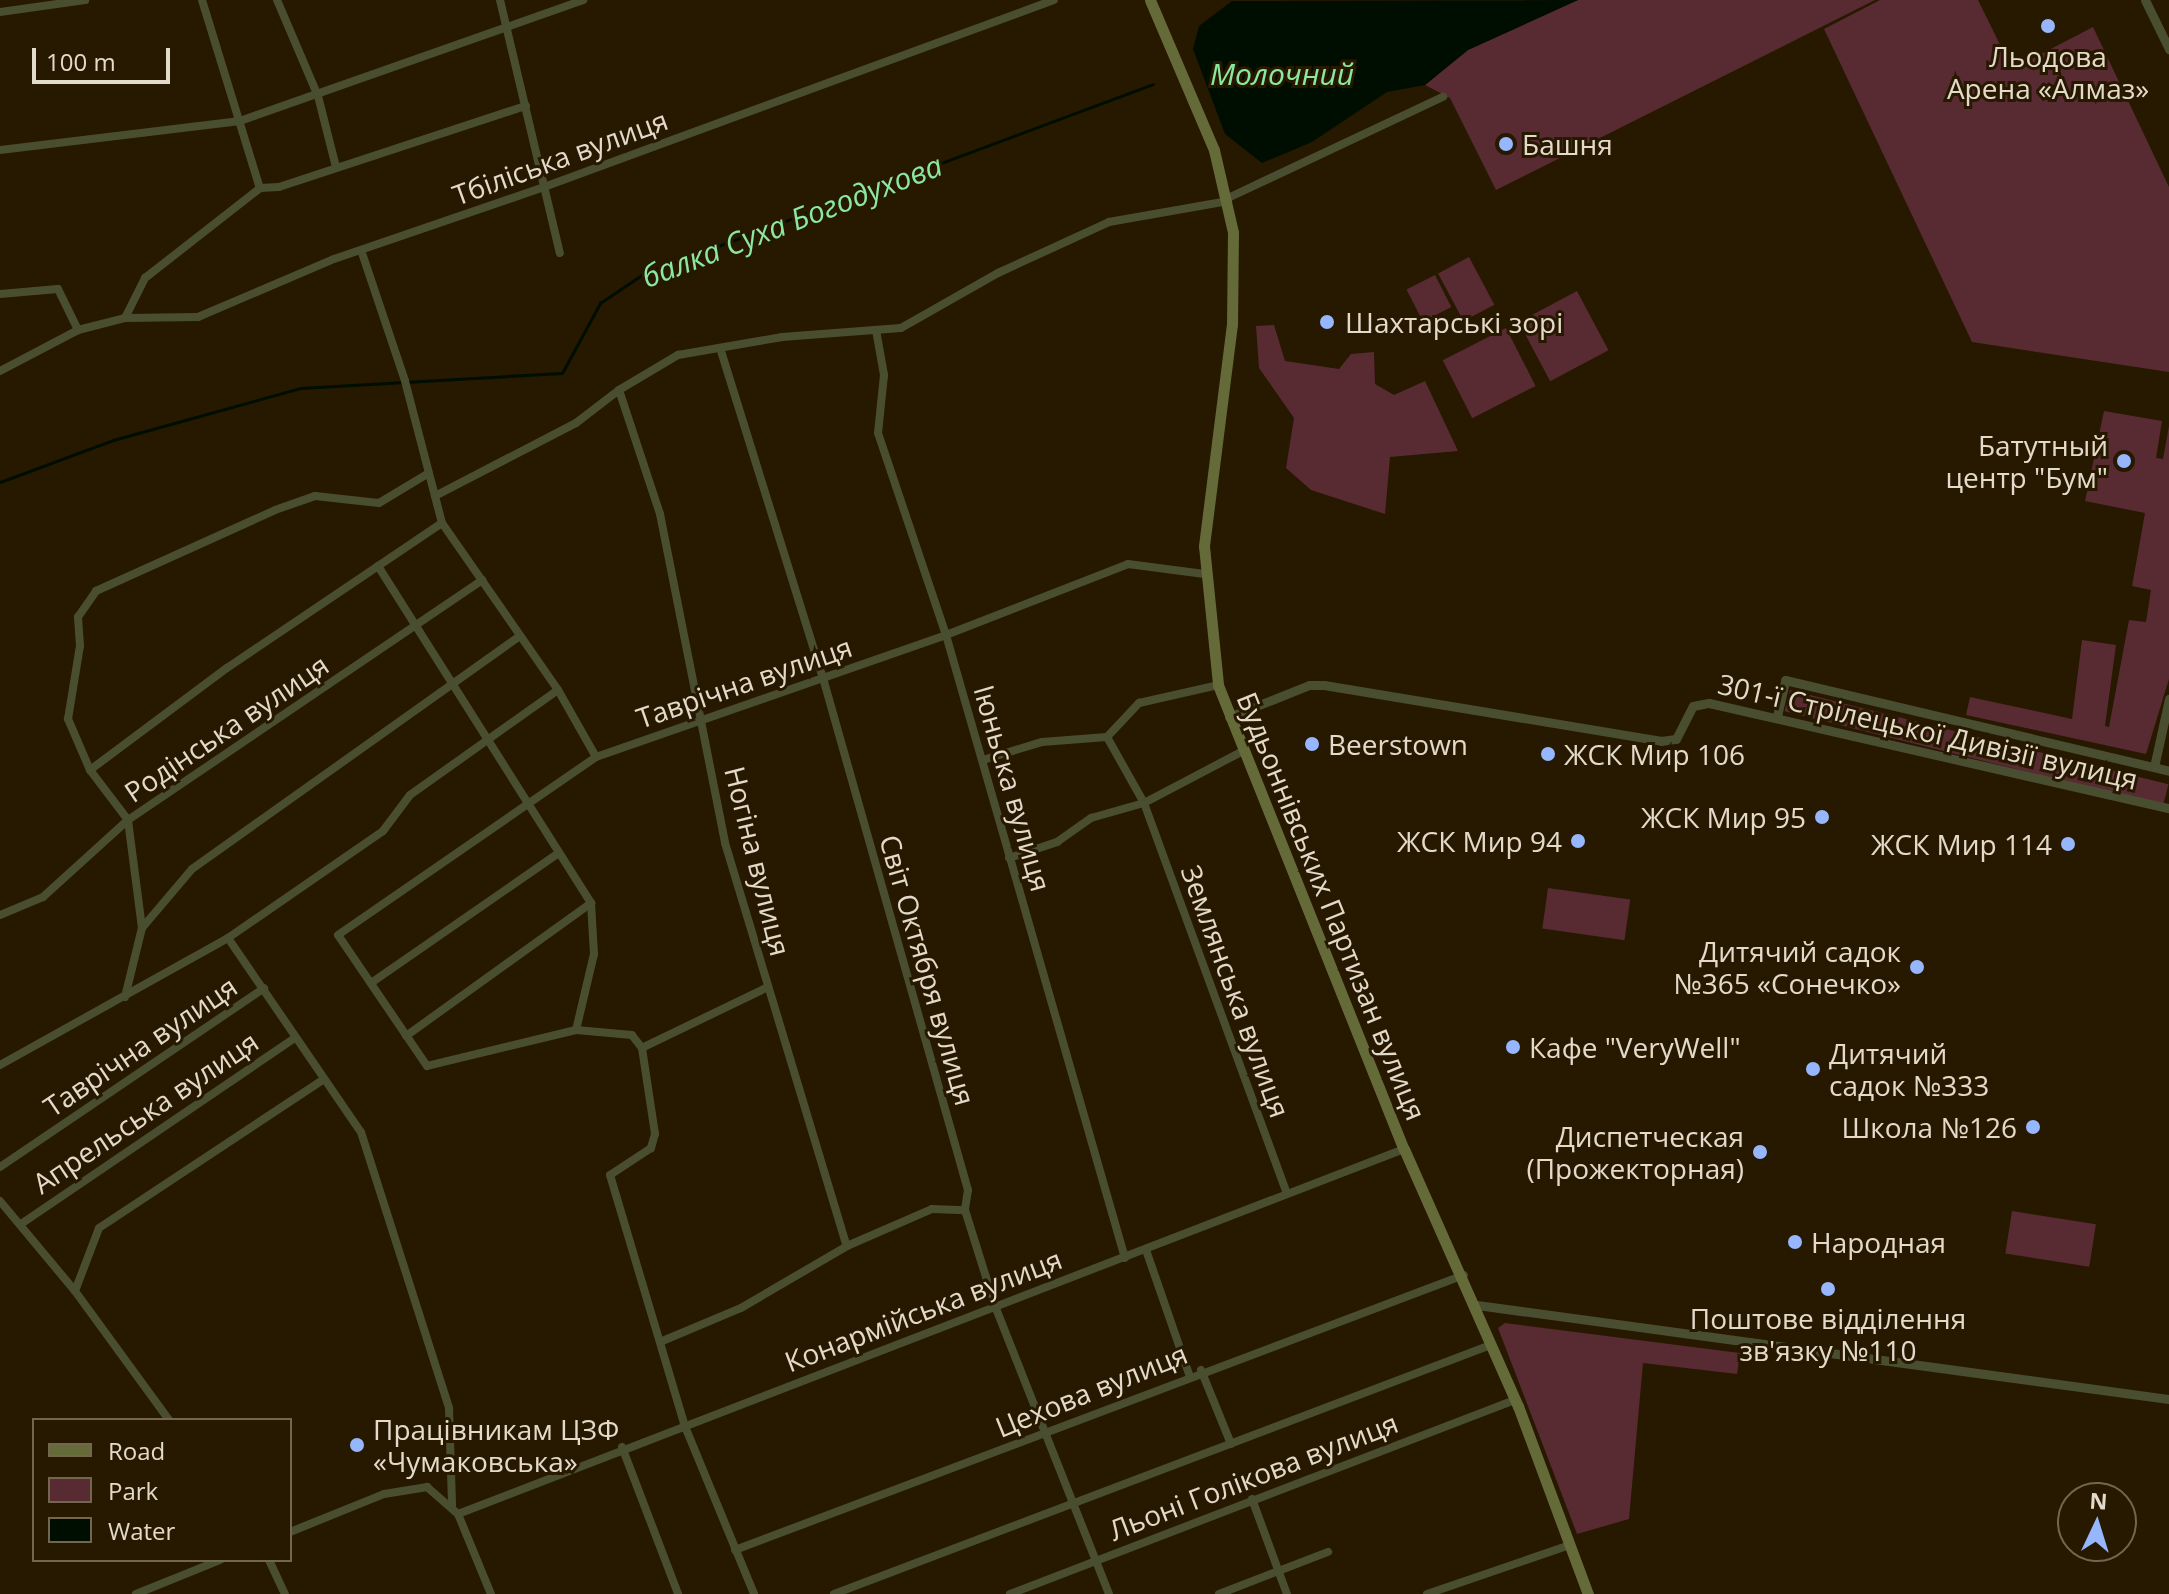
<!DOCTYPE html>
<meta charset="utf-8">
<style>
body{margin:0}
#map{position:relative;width:2169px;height:1594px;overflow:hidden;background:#271800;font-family:"Open Sans",sans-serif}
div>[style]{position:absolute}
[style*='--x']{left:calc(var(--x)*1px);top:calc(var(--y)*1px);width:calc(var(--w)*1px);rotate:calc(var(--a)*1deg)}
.green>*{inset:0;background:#582a32;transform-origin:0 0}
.water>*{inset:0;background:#000e02}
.stream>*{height:3px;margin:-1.5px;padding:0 1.5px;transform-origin:1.5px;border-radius:1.5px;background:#000e02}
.minor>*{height:8px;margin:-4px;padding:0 4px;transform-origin:4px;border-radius:4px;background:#4a4e30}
.tertiary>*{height:9px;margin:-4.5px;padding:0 4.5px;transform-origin:4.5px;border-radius:4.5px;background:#4a4e30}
.secondary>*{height:11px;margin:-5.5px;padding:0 5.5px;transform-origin:5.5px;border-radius:5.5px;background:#646b39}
.dots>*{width:22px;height:22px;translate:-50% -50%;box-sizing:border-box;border:4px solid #271800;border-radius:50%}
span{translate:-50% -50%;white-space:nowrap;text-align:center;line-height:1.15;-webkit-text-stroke:6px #271800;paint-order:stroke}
.poi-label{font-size:28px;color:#e3daca}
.left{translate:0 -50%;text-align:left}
.right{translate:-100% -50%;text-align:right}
.street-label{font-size:28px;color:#e3daca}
.water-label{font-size:30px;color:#8be8a0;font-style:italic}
.legend{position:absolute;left:32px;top:1418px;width:260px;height:144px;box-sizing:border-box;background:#271800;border:2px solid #726651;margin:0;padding:10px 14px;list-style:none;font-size:24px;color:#e3daca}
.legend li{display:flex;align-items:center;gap:16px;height:40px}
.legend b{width:40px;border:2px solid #726651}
.north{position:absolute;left:2057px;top:1482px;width:80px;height:80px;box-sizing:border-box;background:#271800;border:2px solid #726651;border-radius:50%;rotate:4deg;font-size:22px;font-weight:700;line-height:32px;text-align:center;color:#e3daca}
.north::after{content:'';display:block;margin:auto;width:28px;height:36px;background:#96b6fd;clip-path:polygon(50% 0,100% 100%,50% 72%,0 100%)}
.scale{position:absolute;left:32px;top:48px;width:138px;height:36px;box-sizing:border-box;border:4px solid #e3daca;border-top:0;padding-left:10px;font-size:24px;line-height:28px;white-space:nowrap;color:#e3daca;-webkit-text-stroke:6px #271800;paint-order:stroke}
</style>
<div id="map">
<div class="green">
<i style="clip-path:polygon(1578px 0,1875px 0,1496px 190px,1450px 98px,1425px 85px,1468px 50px)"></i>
<i style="clip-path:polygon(1880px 0,1978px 0,2012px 69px,2093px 27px,2169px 187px,2169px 372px,1972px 342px,1824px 29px)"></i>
<i style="left:1469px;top:257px;width:54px;height:35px;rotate:62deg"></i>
<i style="left:1435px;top:275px;width:36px;height:32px;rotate:63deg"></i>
<i style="left:1577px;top:291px;width:67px;height:66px;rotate:62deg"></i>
<i style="clip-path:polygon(1274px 325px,1285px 361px,1339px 369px,1351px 354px,1374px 352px,1375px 384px,1394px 395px,1425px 381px,1458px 451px,1390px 457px,1385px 514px,1311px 490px,1286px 468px,1294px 418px,1259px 368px,1256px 326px)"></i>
<i style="left:1506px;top:328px;width:65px;height:71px;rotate:63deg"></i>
<i style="clip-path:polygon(2104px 411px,2162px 421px,2156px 458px,2163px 459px,2169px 426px,2169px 679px,2146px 754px,1966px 715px,1970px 697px,2072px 719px,2082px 640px,2116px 645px,2105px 726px,2109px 727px,2129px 620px,2146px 622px,2151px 590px,2132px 586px,2145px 513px,2085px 501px)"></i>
<i style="left:1790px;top:690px;width:390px;height:22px;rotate:14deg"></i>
<i style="left:1548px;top:888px;width:83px;height:41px;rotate:8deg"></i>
<i style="left:2012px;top:1211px;width:85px;height:43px;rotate:9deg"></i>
<i style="clip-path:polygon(1505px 1323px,1740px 1353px,1737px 1374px,1643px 1363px,1629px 1519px,1577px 1534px,1498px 1328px)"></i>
</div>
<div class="water">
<i style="clip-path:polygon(1578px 0,1468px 50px,1425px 85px,1387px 92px,1312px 142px,1262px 163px,1225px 134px,1193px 49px,1199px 26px,1232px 1px)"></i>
</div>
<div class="stream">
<i style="--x:0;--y:482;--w:121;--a:-20.4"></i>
<i style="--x:113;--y:440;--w:194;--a:-15.5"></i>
<i style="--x:300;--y:388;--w:262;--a:-3.3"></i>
<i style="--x:562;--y:373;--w:80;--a:-61.5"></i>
<i style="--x:600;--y:303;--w:52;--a:-34"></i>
<i style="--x:643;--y:274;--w:544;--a:-20.43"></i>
</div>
<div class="minor">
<i style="--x:202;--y:0;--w:197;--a:72.9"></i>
<i style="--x:277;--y:0;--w:104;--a:66.9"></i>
<i style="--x:318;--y:96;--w:73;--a:75.8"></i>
<i style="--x:500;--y:0;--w:260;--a:76.7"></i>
<i style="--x:0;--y:12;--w:86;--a:-8"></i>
<i style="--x:0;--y:150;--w:242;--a:-6.9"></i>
<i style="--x:240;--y:121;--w:364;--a:-19.4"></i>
<i style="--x:1228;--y:198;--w:238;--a:-25.2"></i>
<i style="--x:361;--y:250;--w:138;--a:71.4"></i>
<i style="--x:405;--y:381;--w:147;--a:75.4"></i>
<i style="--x:442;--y:523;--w:203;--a:55.2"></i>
<i style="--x:558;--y:690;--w:77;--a:60.4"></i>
<i style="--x:0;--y:294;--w:58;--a:-4.9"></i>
<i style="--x:58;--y:289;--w:46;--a:64"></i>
<i style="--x:78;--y:330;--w:49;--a:-14.3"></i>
<i style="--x:125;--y:318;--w:73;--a:-0.8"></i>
<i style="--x:198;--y:317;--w:148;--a:-23.1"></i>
<i style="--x:334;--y:259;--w:222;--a:-18.9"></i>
<i style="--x:544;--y:187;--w:543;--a:-20.14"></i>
<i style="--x:125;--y:318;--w:45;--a:-63.4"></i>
<i style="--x:145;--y:278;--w:146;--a:-38"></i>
<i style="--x:260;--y:188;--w:19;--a:-3"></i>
<i style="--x:279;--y:187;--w:260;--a:-18.2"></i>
<i style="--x:876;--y:330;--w:46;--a:79.9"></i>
<i style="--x:884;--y:375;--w:58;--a:95.9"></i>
<i style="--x:878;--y:433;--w:213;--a:71.4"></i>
<i style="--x:946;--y:635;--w:648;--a:73.97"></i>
<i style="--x:721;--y:351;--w:343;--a:72.7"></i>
<i style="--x:823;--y:678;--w:532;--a:74.19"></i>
<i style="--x:968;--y:1190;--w:20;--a:99"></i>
<i style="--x:965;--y:1210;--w:101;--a:72.6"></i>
<i style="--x:995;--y:1306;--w:310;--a:68.4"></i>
<i style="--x:0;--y:371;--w:88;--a:-27.7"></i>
<i style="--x:619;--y:390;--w:131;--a:71.7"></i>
<i style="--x:660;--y:514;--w:335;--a:78.8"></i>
<i style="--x:725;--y:843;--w:421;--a:73.2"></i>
<i style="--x:435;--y:496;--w:159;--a:-27.4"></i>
<i style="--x:576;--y:423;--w:54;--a:-37.5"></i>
<i style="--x:619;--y:390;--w:69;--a:-30.7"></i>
<i style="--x:678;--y:355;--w:106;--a:-9.8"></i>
<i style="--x:782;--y:337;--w:119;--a:-4.3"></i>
<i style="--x:901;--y:328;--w:112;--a:-29.6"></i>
<i style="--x:998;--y:273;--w:122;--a:-24.7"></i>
<i style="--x:1109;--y:222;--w:121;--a:-10"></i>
<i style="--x:378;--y:566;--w:399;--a:57.7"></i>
<i style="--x:591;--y:903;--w:51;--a:86.6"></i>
<i style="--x:594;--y:954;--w:78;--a:103.3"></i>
<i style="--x:1107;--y:737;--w:76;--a:60.7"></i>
<i style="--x:1144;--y:803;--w:416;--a:69.9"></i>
<i style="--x:983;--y:760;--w:62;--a:-17"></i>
<i style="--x:1042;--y:742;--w:65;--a:-4.4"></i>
<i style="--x:1107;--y:737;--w:47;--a:-46.7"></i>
<i style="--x:1139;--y:703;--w:81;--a:-12.8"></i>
<i style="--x:90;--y:770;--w:171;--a:-36.7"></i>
<i style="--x:227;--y:668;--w:259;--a:-34"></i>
<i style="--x:1009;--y:858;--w:51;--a:-18.4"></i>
<i style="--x:1057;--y:842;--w:42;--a:-35.2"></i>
<i style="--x:1091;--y:818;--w:55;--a:-15.8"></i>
<i style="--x:1144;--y:803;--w:110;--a:-27.7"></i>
<i style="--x:0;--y:915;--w:47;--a:-22.7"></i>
<i style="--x:43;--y:897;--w:115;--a:-42.2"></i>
<i style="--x:128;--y:820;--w:428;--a:-34.1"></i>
<i style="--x:142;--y:928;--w:109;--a:-97.4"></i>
<i style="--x:128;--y:820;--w:63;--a:-127.2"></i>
<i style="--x:90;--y:770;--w:56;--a:-113.3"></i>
<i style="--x:68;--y:719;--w:74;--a:-80.7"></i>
<i style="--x:80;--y:646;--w:29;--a:-94"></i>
<i style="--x:78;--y:617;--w:32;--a:-55"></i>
<i style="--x:96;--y:591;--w:196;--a:-24.3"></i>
<i style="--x:275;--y:510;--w:42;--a:-19.3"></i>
<i style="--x:315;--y:496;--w:64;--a:6.2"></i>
<i style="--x:379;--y:503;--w:58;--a:-31"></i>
<i style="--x:228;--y:938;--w:235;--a:55.6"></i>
<i style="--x:361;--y:1132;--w:290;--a:72.3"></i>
<i style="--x:449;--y:1408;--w:97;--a:88.2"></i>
<i style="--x:371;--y:983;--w:225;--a:-34.7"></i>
<i style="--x:768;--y:987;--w:140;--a:154.2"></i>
<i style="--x:642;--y:1048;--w:16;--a:-128"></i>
<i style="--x:632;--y:1035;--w:56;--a:-174.9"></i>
<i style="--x:576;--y:1030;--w:153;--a:166.4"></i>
<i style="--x:427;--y:1066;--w:158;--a:-124.2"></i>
<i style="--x:338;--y:935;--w:313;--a:-34.6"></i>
<i style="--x:596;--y:757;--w:371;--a:-19.2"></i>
<i style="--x:946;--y:635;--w:195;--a:-21.3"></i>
<i style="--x:1128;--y:564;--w:77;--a:7.5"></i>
<i style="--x:125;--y:997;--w:71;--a:-76.2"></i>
<i style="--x:142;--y:928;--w:77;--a:-49.7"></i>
<i style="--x:192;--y:869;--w:402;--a:-35.4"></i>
<i style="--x:406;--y:1036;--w:228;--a:-35.7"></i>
<i style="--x:642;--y:1048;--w:87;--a:81.4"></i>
<i style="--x:655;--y:1134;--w:15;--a:106"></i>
<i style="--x:651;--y:1148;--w:49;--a:146.6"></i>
<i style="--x:610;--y:1175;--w:260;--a:73.4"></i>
<i style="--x:684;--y:1424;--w:184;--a:67.6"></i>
<i style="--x:0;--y:1065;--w:261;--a:-29.1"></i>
<i style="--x:228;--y:938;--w:188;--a:-34.6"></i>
<i style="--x:383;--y:831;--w:45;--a:-53.1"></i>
<i style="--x:410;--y:795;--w:181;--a:-35.4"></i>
<i style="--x:0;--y:1167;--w:319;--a:-34.1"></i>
<i style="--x:0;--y:1201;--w:117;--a:50.2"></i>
<i style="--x:75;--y:1291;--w:160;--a:53.9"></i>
<i style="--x:21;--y:1224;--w:331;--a:-34.2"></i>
<i style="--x:1146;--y:1250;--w:131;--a:70.9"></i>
<i style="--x:75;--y:1291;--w:67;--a:-69.1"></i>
<i style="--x:99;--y:1228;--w:268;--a:-33.5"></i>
<i style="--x:660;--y:1342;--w:88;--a:-22.8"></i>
<i style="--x:741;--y:1308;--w:123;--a:-30.3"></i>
<i style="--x:847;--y:1246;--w:93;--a:-23.5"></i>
<i style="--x:932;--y:1209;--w:33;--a:2"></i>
<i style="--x:1201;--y:1370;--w:80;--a:67.9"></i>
<i style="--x:622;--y:1447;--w:157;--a:69.1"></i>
<i style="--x:1252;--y:1499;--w:101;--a:69.8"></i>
<i style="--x:458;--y:1514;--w:1014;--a:-21.1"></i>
<i style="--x:290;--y:1532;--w:101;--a:-22"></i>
<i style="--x:384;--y:1494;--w:44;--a:-9.2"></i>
<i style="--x:427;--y:1487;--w:41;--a:41.1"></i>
<i style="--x:458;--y:1514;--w:87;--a:67.6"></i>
<i style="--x:735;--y:1550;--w:779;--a:-20.67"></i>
<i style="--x:269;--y:1560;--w:38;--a:65"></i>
<i style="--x:136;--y:1594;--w:91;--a:-22"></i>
<i style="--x:834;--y:1594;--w:703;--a:-20.76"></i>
<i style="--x:1010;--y:1594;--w:538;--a:-21.03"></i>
<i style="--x:1219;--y:1594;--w:117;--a:-21.1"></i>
<i style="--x:1427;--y:1594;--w:151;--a:-18.9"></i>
</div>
<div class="tertiary">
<i style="--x:2145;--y:0;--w:55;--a:63.9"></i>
<i style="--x:1777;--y:716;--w:37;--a:-77"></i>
<i style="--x:1785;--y:680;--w:395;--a:13.3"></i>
<i style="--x:1229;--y:717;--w:86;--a:-21.8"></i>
<i style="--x:1309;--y:685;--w:15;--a:0"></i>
<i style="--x:1324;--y:685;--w:342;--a:9.4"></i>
<i style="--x:1661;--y:741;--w:15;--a:-8"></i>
<i style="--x:1676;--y:739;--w:37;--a:-63"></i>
<i style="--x:1693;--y:706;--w:16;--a:-11"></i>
<i style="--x:1709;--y:703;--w:472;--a:12.9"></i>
<i style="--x:2154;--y:767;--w:70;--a:-77.6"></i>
<i style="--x:1477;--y:1305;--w:698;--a:7.74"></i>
</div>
<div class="secondary">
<i style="--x:1150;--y:0;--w:163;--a:66.9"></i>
<i style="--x:1214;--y:150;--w:84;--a:77"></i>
<i style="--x:1233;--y:232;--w:92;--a:90.6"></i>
<i style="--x:1232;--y:324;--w:224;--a:97.2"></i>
<i style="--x:1204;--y:546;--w:140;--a:84.2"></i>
<i style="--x:1218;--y:685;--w:500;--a:68.2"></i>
<i style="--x:1404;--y:1149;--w:281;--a:66.1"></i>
<i style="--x:1518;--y:1406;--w:201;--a:69.6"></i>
</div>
<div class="dots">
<i style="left:2048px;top:26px;background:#96b6fd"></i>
<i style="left:1506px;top:144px;background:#96b6fd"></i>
<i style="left:1327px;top:322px;background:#96b6fd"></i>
<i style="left:2124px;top:461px;background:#96b6fd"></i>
<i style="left:1312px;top:744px;background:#96b6fd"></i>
<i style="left:1548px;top:754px;background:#96b6fd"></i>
<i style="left:1822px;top:817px;background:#96b6fd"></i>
<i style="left:1578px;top:841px;background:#96b6fd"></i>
<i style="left:2068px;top:844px;background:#96b6fd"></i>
<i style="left:1917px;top:967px;background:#96b6fd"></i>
<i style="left:1513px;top:1047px;background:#96b6fd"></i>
<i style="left:1813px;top:1069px;background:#96b6fd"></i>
<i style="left:2033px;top:1127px;background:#96b6fd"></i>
<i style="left:1760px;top:1152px;background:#96b6fd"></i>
<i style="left:1795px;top:1242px;background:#96b6fd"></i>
<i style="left:1828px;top:1289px;background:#96b6fd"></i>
<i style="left:357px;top:1445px;background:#96b6fd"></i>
</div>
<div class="poi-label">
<span style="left:2048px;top:72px">Льодова<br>Арена «Алмаз»</span>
<span class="left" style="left:1522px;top:144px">Башня</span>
<span class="left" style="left:1345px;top:322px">Шахтарські зорі</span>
<span class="right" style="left:2108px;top:461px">Батутный<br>центр "Бум"</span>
<span class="left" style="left:1328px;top:744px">Beerstown</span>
<span class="left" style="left:1564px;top:754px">ЖСК Мир 106</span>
<span class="right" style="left:1806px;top:817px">ЖСК Мир 95</span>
<span class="right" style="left:1562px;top:841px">ЖСК Мир 94</span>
<span class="right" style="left:2052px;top:844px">ЖСК Мир 114</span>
<span class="right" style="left:1901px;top:967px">Дитячий садок<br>№365 «Сонечко»</span>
<span class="left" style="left:1529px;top:1047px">Кафе "VeryWell"</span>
<span class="left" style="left:1829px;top:1069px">Дитячий<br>садок №333</span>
<span class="right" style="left:2017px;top:1127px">Школа №126</span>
<span class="right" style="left:1744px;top:1152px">Диспетческая<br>(Прожекторная)</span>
<span class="left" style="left:1811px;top:1242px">Народная</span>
<span style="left:1828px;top:1334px">Поштове відділення<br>зв'язку №110</span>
<span class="left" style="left:373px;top:1445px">Працівникам ЦЗФ<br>«Чумаковська»</span>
</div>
<div class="street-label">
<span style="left:560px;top:157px;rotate:-20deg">Тбіліська вулиця</span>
<span style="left:744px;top:682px;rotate:-19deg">Таврічна вулиця</span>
<span style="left:226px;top:728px;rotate:-34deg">Родінська вулиця</span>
<span style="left:1928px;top:731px;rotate:13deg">301-ї Стрілецької Дивізії вулиця</span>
<span style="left:1013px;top:788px;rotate:74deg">Iюньска вулиця</span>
<span style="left:758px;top:861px;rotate:76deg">Ногіна вулиця</span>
<span style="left:1332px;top:906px;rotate:68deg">Будьоннівських Партизан вулиця</span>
<span style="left:928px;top:970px;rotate:74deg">Світ Октября вулиця</span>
<span style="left:1236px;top:991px;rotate:70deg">Землянська вулиця</span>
<span style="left:140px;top:1046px;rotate:-34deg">Таврічна вулиця</span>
<span style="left:145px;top:1112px;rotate:-34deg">Апрельська вулиця</span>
<span style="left:923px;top:1310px;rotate:-21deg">Конармійська вулиця</span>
<span style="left:1091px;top:1390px;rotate:-22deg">Цехова вулиця</span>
<span style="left:1253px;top:1476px;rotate:-21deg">Льоні Голікова вулиця</span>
</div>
<div class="water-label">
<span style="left:1282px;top:74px">Молочний</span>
<span style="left:792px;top:221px;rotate:-21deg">балка Суха Богодухова</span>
</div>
<ul class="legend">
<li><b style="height:10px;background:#646b39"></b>Road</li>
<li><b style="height:22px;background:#582a32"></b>Park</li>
<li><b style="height:22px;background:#000e02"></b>Water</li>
</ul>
<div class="north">N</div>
<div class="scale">100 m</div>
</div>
